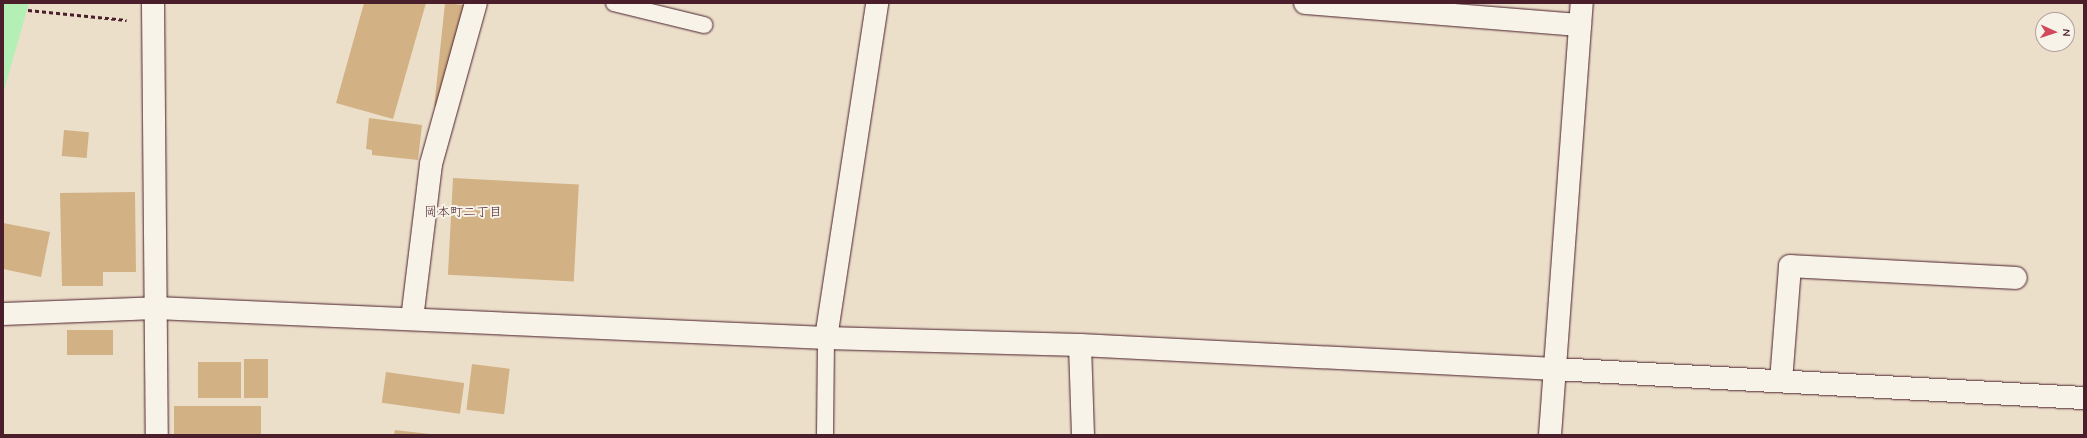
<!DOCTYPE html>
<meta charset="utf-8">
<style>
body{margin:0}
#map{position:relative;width:2087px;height:438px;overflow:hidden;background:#ecdfca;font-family:Mynerve,"Klee One",sans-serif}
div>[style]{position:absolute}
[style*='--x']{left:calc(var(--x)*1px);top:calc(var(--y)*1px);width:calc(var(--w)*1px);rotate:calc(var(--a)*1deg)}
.green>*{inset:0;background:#b4f0b5}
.building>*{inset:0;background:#d2b185;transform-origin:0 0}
.path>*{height:2.5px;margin-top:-1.25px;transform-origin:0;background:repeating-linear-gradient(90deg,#4a1f2b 0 4px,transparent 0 7px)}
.roads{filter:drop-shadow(0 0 1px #4a1f2b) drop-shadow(0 0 1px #4a1f2b)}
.service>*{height:16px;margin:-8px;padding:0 8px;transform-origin:8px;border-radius:8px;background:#f7f3e8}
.minor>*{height:22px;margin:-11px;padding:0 11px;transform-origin:11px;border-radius:11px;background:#f7f3e8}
.tertiary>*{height:22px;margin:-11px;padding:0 11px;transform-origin:11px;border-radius:11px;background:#f7f3e8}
span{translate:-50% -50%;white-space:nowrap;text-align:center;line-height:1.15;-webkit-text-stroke:4px #f7f3e8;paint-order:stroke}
.neighbourhood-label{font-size:13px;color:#4a1f2b}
.frame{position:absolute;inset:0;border:4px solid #4a1f2b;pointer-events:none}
.north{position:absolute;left:2035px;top:12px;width:40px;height:40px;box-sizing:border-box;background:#f7f3e8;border:1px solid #b29e9c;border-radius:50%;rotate:93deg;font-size:11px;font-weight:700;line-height:16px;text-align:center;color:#4a1f2b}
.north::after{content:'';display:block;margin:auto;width:14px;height:18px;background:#d1495b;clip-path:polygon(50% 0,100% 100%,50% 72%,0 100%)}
</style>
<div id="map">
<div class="green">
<i style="clip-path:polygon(3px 3px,29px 3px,3px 94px)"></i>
</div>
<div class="building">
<i style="clip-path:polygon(364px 3px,426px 3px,393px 119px,336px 103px)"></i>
<i style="left:445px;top:3px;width:19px;height:104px;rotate:6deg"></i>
<i style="clip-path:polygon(369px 118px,422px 125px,418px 160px,372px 155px,372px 150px,366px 149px)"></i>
<i style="left:64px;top:130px;width:25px;height:26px;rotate:5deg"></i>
<i style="left:453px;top:178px;width:126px;height:97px;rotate:3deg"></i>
<i style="clip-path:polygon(135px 192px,136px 272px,103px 272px,103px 286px,62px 286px,60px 193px)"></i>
<i style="clip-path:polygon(3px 223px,50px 232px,41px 277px,3px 269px)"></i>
<i style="left:67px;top:330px;width:46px;height:25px"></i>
<i style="left:268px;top:359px;width:39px;height:24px;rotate:90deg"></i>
<i style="left:198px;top:362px;width:43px;height:36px"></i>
<i style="left:472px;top:364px;width:38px;height:46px;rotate:7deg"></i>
<i style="left:386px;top:372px;width:79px;height:31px;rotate:8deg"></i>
<i style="left:174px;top:406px;width:87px;height:29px"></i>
<i style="clip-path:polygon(395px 430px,430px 434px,430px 435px,394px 435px)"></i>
</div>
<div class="path">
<i style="--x:28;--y:10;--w:99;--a:5.8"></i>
</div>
<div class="roads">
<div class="service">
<i style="--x:614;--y:3;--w:93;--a:13.7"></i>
<i style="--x:825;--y:435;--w:97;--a:-89.4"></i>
</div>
<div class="minor">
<i style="--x:1305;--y:3;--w:276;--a:4.6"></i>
<i style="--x:412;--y:319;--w:156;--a:-83"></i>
<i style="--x:431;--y:164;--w:167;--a:-74.4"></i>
<i style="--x:826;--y:338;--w:339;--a:-81.3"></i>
<i style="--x:1080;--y:345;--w:90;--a:88.1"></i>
<i style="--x:1555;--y:369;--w:530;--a:3.14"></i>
<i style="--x:1781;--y:381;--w:115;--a:-85.5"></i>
<i style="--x:1790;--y:266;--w:226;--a:3"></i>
</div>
<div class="tertiary">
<i style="--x:153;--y:3;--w:432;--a:89.5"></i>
<i style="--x:3;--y:314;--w:153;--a:-2.2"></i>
<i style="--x:156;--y:308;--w:671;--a:2.56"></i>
<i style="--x:826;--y:338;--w:254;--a:1.6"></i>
<i style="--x:1080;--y:345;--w:476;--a:2.9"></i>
<i style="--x:1550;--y:435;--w:433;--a:-85.8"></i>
</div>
</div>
<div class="neighbourhood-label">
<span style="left:463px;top:213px">岡本町二丁目</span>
</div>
<div class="frame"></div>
<div class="north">N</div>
</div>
